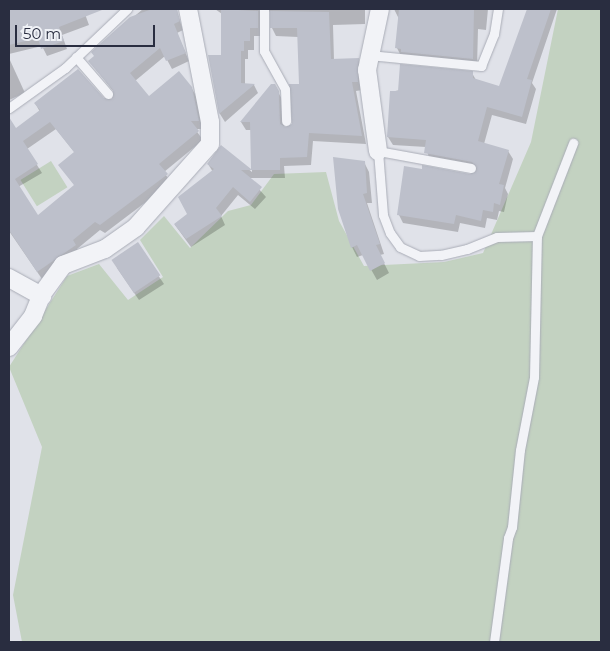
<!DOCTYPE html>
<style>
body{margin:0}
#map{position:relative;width:610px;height:651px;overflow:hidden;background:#e0e2e9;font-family:Montserrat,sans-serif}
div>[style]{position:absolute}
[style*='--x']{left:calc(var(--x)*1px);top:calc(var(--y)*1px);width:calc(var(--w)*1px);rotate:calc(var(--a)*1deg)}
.green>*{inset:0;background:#c3d2c1;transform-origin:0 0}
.shadow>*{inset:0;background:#0003}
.building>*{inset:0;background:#bdc0cb;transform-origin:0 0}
.roads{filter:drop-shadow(0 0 1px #a9acb6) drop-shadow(0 0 1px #a9acb6)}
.lane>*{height:9px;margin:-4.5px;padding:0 4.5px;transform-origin:4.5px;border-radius:4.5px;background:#f2f3f7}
.street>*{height:18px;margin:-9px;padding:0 9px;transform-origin:9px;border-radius:9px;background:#f2f3f7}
span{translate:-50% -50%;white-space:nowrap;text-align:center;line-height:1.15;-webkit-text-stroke:5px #eff1f6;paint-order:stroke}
.frame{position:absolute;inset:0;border:10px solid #292d40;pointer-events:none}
.scale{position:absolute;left:15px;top:25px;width:140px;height:22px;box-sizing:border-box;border:2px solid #292d40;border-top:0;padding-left:6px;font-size:15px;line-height:18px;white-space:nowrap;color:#292d40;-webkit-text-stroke:4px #eff1f6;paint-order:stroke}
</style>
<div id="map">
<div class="green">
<i style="clip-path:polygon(558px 9px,601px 9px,601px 642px,22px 642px,13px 595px,42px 447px,9px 367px,67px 276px,99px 264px,128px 300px,163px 277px,140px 240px,164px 216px,190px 248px,228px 211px,251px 205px,274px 174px,326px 172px,339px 221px,364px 266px,444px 262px,483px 253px,531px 142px)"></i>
<i style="left:51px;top:161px;width:31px;height:36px;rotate:58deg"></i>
</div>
<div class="shadow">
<i style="clip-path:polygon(9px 9px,100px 9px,85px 14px,89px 25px,62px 35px,67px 49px,47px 56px,42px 46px,9px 54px)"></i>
<i style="clip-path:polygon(evenodd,143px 9px,176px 9px,183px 30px,177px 33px,189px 61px,172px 69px,165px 56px,135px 81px,149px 98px,191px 87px,196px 96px,203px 129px,195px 129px,203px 140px,164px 172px,171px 183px,105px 233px,100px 230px,77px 249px,80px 254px,42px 279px,9px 231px,9px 134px,40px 112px,35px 103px,113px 100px,114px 92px,89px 61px,95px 57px,92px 52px,143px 9px,56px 129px,75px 153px,60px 165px,75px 186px,37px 217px,18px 187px,42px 173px,27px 149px,56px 129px)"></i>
<i style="clip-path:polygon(215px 9px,365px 9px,365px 24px,333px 25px,334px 60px,358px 60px,363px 68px,362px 90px,356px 91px,366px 144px,313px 141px,311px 165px,284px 166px,285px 178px,249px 178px,266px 197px,255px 209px,238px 195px,221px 216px,225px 225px,191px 247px,175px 225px,189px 214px,213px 172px,208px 164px,221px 147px,252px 172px,252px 130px,246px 130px,241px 122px,274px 85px,283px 101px,284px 128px,293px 124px,300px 85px,298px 37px,276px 36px,272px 28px,270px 11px,262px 17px,262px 36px,254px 36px,254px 50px,248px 50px,248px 59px,245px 59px,245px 84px,254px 85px,258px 93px,225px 122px,220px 114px,209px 56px,223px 56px,222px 14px)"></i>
<i style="clip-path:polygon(394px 9px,488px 9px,486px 30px,478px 29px,477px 67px,401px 56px,397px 48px,399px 19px)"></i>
<i style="clip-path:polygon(528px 9px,557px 9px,532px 83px,536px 89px,526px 124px,492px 115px,484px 144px,508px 151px,513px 159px,505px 188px,508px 194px,504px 212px,499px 211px,497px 220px,487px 218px,485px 228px,460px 223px,458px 232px,403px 223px,399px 215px,478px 170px,430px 161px,426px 147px,393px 145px,388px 137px,391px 92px,472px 73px,476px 80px,500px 87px)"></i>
<i style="clip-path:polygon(9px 58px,25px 93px,9px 100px)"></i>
<i style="clip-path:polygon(364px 162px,369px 172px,372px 203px,367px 203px,384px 254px,380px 255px,389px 273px,377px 280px,363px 255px,357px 257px,352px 247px)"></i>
<i style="clip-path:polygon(137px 244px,164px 284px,139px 300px,117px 268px)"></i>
</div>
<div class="building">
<i style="clip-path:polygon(9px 9px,102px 9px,102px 10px,59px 27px,64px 41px,41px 49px,38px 38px,9px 45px)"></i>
<i style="clip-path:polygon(evenodd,152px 9px,177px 9px,180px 21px,174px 24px,186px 53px,166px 61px,160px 48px,130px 73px,149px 96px,179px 71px,192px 87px,199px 121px,191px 121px,199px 131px,159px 164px,168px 174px,100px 225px,95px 222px,73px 240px,76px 245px,37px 272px,9px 230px,9px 117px,16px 128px,40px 110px,34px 103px,78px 69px,104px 98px,112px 99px,113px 90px,88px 61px,94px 56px,91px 52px,130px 17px,152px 9px,50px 122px,74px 152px,58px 165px,74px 185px,38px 215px,15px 179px,38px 164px,23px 141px,50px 122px)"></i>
<i style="clip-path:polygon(221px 9px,258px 11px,258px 28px,250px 28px,250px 41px,244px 41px,244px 51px,241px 51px,241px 83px,255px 84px,219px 114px,208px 55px,221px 55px)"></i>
<i style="clip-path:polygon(399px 9px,474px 9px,473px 59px,401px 52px,401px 49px,395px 48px)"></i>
<i style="clip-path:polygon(527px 9px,551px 9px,527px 79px,532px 80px,522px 117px,487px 107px,478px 141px,509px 150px,499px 184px,504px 185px,500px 205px,494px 203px,493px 212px,483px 210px,481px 221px,456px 215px,454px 224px,397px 215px,404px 166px,422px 169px,422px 165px,470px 174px,477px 169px,472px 162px,424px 153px,426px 140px,387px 137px,390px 91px,398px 91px,400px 64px,473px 71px,473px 78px,499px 86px)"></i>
<i style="clip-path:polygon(270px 11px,329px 12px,331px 59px,359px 58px,358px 82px,352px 82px,362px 136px,309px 133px,307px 157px,280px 158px,280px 170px,241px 170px,262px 187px,250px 202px,233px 187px,216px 208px,222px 216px,186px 239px,174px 224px,187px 214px,178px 197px,214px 169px,207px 164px,221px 145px,251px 169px,250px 122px,240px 122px,271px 84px,275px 84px,279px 91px,280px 124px,286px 127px,292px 124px,289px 84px,299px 84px,297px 28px,270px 28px)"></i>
<i style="clip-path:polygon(333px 157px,365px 161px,367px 193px,363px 194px,380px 244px,376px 245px,385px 263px,370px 271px,357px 245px,351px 248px,338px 209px)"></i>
<i style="left:138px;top:242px;width:40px;height:32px;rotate:56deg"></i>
</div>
<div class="roads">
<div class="lane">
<i style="--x:264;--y:9;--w:42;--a:90"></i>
<i style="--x:264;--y:51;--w:43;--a:61.1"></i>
<i style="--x:285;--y:89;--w:32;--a:88"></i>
<i style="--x:369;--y:55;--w:113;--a:5.6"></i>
<i style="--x:481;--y:66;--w:35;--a:-68"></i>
<i style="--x:494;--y:34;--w:25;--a:-81"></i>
<i style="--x:76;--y:57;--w:49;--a:49.1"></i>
<i style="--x:9;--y:108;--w:69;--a:-35.5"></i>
<i style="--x:65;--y:68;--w:86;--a:-43.6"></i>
<i style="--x:471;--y:168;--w:95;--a:-169.6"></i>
<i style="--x:378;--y:151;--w:64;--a:85.5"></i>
<i style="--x:383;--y:215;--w:19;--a:69"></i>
<i style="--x:390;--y:233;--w:17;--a:54"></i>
<i style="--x:400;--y:247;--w:21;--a:25"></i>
<i style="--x:419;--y:256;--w:22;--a:-3"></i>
<i style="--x:441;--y:255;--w:27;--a:-13"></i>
<i style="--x:467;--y:249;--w:32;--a:-22"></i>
<i style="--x:497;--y:237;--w:40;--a:-1.4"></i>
<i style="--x:494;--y:642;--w:105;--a:-82.3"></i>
<i style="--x:508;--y:538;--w:12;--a:-70"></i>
<i style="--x:512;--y:527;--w:77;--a:-84.1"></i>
<i style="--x:520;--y:450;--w:74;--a:-79.1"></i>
<i style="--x:534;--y:377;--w:141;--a:-88.8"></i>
<i style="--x:537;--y:236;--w:100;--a:-68.8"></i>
</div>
<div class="street">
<i style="--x:378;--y:151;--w:82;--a:-97.7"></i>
<i style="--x:367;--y:70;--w:62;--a:-78"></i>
<i style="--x:9;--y:278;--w:38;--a:29"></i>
<i style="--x:9;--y:347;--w:39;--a:-52"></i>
<i style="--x:33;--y:316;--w:24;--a:-68"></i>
<i style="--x:42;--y:294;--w:36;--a:-54"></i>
<i style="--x:63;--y:265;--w:45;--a:-20.9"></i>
<i style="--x:105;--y:249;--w:38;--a:-35"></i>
<i style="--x:136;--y:227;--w:111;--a:-48.3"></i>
<i style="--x:210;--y:144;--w:22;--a:-90"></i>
<i style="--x:210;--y:122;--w:115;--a:-101"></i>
</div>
</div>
<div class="frame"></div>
<div class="scale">50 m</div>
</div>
